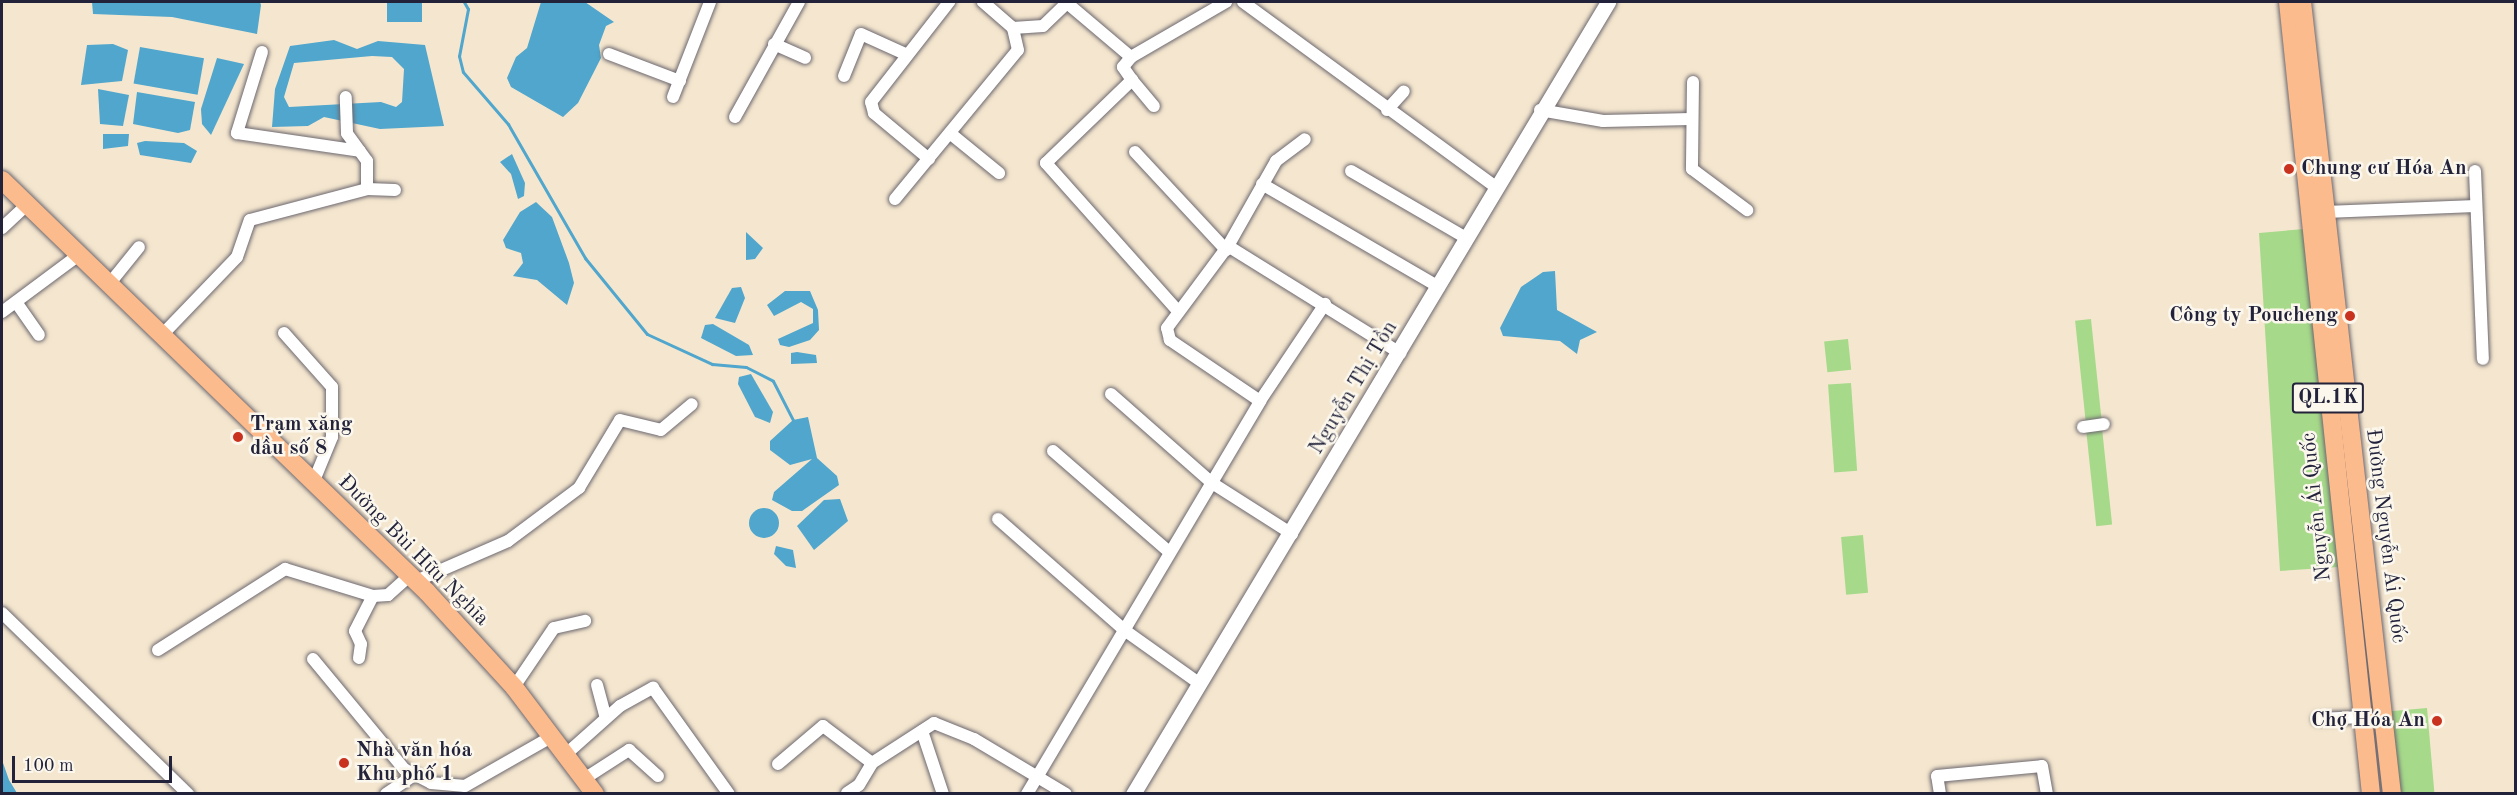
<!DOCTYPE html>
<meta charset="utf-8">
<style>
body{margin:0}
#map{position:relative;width:2517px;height:795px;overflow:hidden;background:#f5e7cf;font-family:"Old Standard TT",serif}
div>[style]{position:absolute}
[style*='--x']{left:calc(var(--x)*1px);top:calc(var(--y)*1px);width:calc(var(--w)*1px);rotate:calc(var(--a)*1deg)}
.green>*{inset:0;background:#a6da8a;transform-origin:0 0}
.water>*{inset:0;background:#50a6cc;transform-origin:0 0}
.round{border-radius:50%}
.stream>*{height:3px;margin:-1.5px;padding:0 1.5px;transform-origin:1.5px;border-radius:1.5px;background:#50a6cc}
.roads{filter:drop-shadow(0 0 2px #6c676f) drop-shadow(0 0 2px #6c676f)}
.minor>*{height:12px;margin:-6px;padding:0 6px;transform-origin:6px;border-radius:6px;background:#fff}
.tertiary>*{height:15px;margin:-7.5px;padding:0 7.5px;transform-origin:7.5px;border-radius:7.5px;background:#fff}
.primary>*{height:18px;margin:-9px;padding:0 9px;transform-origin:9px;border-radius:9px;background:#fbbb8c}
.dots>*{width:16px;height:16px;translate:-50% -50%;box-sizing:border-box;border:3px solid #fbf7ec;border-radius:50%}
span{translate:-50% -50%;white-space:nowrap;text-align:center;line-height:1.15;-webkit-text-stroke:5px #fbf7ec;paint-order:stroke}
.shield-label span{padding:2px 4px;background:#fbf7ec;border:2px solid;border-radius:4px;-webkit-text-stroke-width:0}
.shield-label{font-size:20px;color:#22223b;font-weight:700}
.poi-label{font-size:21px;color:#22223b;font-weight:700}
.left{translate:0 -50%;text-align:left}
.right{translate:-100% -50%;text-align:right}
.street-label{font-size:21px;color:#22223b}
.frame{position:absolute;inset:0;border:3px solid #22223b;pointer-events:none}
.scale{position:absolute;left:12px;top:756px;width:160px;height:27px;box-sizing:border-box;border:3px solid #22223b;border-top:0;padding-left:8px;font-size:18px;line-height:21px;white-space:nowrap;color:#22223b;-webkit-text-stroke:4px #fbf7ec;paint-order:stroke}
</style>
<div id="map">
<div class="green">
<i style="clip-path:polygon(2304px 229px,2338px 567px,2280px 571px,2259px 233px)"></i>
<i style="left:2091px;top:319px;width:102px;height:16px;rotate:84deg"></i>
<i style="left:1848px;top:339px;width:31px;height:24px;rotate:84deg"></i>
<i style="left:1851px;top:383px;width:88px;height:23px;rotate:86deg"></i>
<i style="left:2102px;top:428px;width:97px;height:16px;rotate:84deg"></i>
<i style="left:1863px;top:535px;width:58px;height:22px;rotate:85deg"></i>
<i style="left:2427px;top:708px;width:85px;height:37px;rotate:85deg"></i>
</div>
<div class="water">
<i style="clip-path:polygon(92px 2px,260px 2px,261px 5px,257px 34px,172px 17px,93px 14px)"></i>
<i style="left:387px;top:2px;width:35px;height:20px"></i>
<i style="clip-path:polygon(541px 2px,585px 2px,614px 22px,606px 26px,599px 45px,601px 58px,578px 103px,563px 117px,511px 87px,507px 78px,516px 57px,527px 48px)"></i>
<i style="clip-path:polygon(evenodd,334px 40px,357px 49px,378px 41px,425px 45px,444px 126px,380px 129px,324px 117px,308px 126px,272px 127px,275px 89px,290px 46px,334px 40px,372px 56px,392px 57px,404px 69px,402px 102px,396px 107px,381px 102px,289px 107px,284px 97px,294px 63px,372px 56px)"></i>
<i style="clip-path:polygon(113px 44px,128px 50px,122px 81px,81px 85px,87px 45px)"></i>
<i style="left:140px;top:47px;width:65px;height:37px;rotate:10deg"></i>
<i style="clip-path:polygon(217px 58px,244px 64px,211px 135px,202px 124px,201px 109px)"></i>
<i style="clip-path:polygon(98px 89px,129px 95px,123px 126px,100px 124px)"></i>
<i style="clip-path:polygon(137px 92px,195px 102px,190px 130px,178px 133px,133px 124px)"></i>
<i style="clip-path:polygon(103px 134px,129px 134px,128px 146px,103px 149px)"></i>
<i style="clip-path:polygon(145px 141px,184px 143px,197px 151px,191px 163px,140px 155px,137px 143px)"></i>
<i style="clip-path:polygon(512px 154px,525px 183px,524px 196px,518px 199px,511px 174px,500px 162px)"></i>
<i style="clip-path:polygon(536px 202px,552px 217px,569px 263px,574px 283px,567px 305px,537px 280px,513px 276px,523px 263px,521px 253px,506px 248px,503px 240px,520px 212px)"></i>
<i style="clip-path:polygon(746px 232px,763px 248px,755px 259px,746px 260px)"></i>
<i style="clip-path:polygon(1555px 271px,1557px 310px,1597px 332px,1580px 340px,1577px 354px,1560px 341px,1503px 336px,1500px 328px,1521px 287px,1543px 272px)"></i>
<i style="clip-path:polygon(741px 287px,745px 298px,735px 323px,715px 318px,732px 288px)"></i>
<i style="clip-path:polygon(785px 291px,810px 291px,818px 310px,819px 330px,810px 340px,789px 347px,780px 345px,778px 339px,813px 323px,813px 309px,801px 302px,774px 316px,767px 305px)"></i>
<i style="clip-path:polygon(713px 324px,749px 345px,753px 355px,736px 356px,701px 338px,705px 325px)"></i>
<i style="clip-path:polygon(797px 352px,816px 355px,817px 363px,791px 364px,791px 353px)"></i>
<i style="clip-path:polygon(751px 374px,773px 412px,770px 423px,755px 417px,738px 384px,739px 377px)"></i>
<i style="clip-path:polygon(808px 417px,817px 458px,837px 476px,839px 485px,802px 511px,792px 511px,772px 500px,774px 492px,812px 459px,790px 465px,770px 450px,770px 441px,793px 420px)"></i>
<i style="clip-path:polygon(840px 499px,848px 521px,814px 550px,797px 526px,824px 500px)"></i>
<i class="round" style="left:749px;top:508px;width:30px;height:30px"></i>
<i style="clip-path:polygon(776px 546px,793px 550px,796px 568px,786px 566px,774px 554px)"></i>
<i style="clip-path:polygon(2px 760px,9px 780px,17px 793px,2px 793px)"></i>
</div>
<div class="stream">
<i style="--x:464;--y:2;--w:8;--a:60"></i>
<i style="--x:468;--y:9;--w:48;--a:100.8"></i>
<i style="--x:459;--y:56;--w:16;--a:76"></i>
<i style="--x:463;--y:72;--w:69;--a:49.1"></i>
<i style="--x:508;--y:124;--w:155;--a:60.1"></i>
<i style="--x:585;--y:258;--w:98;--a:50.8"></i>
<i style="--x:647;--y:334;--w:72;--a:24.8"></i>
<i style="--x:712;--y:364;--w:34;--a:5"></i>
<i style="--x:746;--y:367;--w:30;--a:27"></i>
<i style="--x:773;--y:381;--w:44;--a:62.9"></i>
</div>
<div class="roads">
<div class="minor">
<i style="--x:1243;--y:2;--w:313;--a:36.2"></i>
<i style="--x:1013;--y:28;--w:30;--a:-4"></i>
<i style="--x:1043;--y:26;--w:33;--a:-44"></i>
<i style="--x:1067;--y:3;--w:84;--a:40.2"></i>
<i style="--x:774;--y:44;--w:34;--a:24"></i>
<i style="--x:262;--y:52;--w:85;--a:107.2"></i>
<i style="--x:237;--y:133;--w:124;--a:8.3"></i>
<i style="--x:609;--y:54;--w:76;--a:20.8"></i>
<i style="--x:844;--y:76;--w:45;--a:-68"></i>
<i style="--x:861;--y:34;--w:48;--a:24.4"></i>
<i style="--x:1132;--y:80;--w:34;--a:50"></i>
<i style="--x:1693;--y:82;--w:87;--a:90.7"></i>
<i style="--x:1692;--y:169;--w:69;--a:36.7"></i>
<i style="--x:673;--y:97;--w:102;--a:-68.7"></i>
<i style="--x:1387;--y:110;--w:25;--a:-48"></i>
<i style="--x:1540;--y:110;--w:64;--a:9.9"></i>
<i style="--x:1603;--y:121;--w:88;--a:-1.3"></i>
<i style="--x:735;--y:117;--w:132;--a:-60.9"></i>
<i style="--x:951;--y:134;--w:62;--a:39.1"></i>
<i style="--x:1135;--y:152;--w:134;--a:47.1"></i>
<i style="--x:929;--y:159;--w:72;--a:-140.1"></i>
<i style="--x:874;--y:113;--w:11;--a:-105"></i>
<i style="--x:871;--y:102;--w:127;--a:-52"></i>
<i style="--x:1351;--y:171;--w:135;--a:30.2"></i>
<i style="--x:2475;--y:171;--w:188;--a:87.6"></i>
<i style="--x:1262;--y:184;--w:205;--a:30.2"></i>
<i style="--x:367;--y:189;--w:28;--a:2"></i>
<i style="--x:895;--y:199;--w:193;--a:-50.5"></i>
<i style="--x:1018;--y:50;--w:23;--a:-103"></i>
<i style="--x:1013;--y:28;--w:40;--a:-139"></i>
<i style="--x:2325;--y:212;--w:151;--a:-2.3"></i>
<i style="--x:2;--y:228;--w:35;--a:-43"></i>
<i style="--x:1228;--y:246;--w:203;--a:31.9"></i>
<i style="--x:110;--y:283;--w:46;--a:-51.1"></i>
<i style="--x:16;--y:302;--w:40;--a:55.1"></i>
<i style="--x:1177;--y:310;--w:197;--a:-131.7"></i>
<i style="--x:1046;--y:163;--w:120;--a:-44"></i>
<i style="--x:1132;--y:80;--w:16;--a:-125"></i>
<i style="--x:1123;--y:67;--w:13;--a:-51"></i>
<i style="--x:1131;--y:57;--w:110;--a:-30.1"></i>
<i style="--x:2;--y:312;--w:97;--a:-36.6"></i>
<i style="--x:284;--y:333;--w:72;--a:48.4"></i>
<i style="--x:332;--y:387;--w:50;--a:90"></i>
<i style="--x:332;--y:437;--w:50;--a:112.4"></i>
<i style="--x:162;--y:335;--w:108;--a:-46.1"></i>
<i style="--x:237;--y:257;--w:39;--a:-71"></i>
<i style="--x:250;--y:220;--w:121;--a:-14.8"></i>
<i style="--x:367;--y:189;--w:28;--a:-90"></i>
<i style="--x:367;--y:161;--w:34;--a:-126"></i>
<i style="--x:347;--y:133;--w:36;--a:-92"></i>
<i style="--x:1111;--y:394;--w:135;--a:41.4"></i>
<i style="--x:1212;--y:483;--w:95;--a:32.5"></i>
<i style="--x:1260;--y:401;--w:109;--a:-145.9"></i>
<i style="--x:1170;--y:340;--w:12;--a:-104"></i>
<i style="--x:1167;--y:328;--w:102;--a:-53.4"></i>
<i style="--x:1228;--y:246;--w:98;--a:-60.5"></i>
<i style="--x:1276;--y:161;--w:36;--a:-37"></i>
<i style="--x:2083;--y:427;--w:21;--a:-8"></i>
<i style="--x:1053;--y:451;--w:154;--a:41"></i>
<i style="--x:998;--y:519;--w:167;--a:41.3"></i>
<i style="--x:1123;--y:629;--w:95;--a:35.5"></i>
<i style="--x:416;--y:581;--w:100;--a:-23.5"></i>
<i style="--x:508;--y:541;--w:89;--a:-36.7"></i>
<i style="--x:579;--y:488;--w:79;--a:-58.9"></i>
<i style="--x:620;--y:420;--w:42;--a:13.7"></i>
<i style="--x:661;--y:430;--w:40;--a:-40"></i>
<i style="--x:2;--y:613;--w:260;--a:44.2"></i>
<i style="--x:158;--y:650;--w:151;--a:-32.5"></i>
<i style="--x:285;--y:569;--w:92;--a:17.1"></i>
<i style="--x:373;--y:596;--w:15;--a:-4"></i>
<i style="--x:388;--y:595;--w:30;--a:-42"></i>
<i style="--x:359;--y:658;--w:14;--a:-82"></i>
<i style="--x:361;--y:644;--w:14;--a:-115"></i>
<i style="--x:355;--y:631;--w:39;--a:-63"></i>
<i style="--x:313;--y:659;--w:143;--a:50.4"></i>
<i style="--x:404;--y:769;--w:30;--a:27"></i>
<i style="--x:431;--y:783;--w:34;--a:5"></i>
<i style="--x:465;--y:786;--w:99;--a:-29.7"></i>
<i style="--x:597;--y:685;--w:34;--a:75"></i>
<i style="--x:514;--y:687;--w:71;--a:-55.9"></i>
<i style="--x:554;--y:628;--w:32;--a:-13"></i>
<i style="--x:2318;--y:719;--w:44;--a:-2.6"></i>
<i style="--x:922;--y:731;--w:66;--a:71.6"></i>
<i style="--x:565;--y:755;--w:74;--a:-41.7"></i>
<i style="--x:620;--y:706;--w:38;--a:-29"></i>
<i style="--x:653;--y:688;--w:130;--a:54.4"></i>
<i style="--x:778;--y:764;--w:59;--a:-40.2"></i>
<i style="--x:823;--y:726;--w:61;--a:37.1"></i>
<i style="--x:872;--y:763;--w:74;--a:-32.8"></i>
<i style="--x:934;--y:723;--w:43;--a:21.8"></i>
<i style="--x:974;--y:739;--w:107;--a:30.9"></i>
<i style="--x:584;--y:779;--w:54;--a:-32.8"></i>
<i style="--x:629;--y:750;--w:39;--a:42"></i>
<i style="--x:847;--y:793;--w:14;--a:-34"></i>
<i style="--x:859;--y:785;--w:26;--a:-59"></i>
<i style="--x:386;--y:794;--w:32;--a:-34"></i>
<i style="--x:1027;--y:794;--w:457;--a:-59.3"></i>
<i style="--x:1260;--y:401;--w:117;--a:-56.2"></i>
<i style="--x:1940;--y:794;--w:18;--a:-99"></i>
<i style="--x:1937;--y:776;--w:105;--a:-5.4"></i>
<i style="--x:2042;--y:766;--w:28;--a:80"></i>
</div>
<div class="tertiary">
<i style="--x:1133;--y:794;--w:924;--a:-59.05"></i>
</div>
<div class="primary">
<i style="--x:2288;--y:2;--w:796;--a:84.02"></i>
<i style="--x:2302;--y:2;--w:797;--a:83.52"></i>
<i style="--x:2;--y:180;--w:592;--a:44.11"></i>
<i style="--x:427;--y:592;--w:129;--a:47.5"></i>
<i style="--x:514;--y:687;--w:134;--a:52.9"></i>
</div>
</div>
<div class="dots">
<i style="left:2289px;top:169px;background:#c8321e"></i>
<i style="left:2350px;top:316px;background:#c8321e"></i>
<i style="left:238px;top:437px;background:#c8321e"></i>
<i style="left:2437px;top:721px;background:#c8321e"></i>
<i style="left:344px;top:763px;background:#c8321e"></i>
</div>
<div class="shield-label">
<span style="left:2328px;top:398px">QL.1K</span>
</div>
<div class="poi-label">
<span class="left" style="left:2301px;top:169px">Chung cư Hóa An</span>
<span class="right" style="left:2338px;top:316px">Công ty Poucheng</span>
<span class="left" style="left:250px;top:437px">Trạm xăng<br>dầu số 8</span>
<span class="right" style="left:2425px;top:721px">Chợ Hóa An</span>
<span class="left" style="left:356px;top:763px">Nhà văn hóa<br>Khu phố 1</span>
</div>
<div class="street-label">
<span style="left:1354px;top:388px;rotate:-59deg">Nguyễn Thị Tồn</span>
<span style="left:2317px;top:507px;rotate:-96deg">Nguyễn Ái Quốc</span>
<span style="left:2385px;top:536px;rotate:83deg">Đường Nguyễn Ái Quốc</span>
<span style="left:413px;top:551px;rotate:45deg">Đường Bùi Hữu Nghĩa</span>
</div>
<div class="frame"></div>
<div class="scale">100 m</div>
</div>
